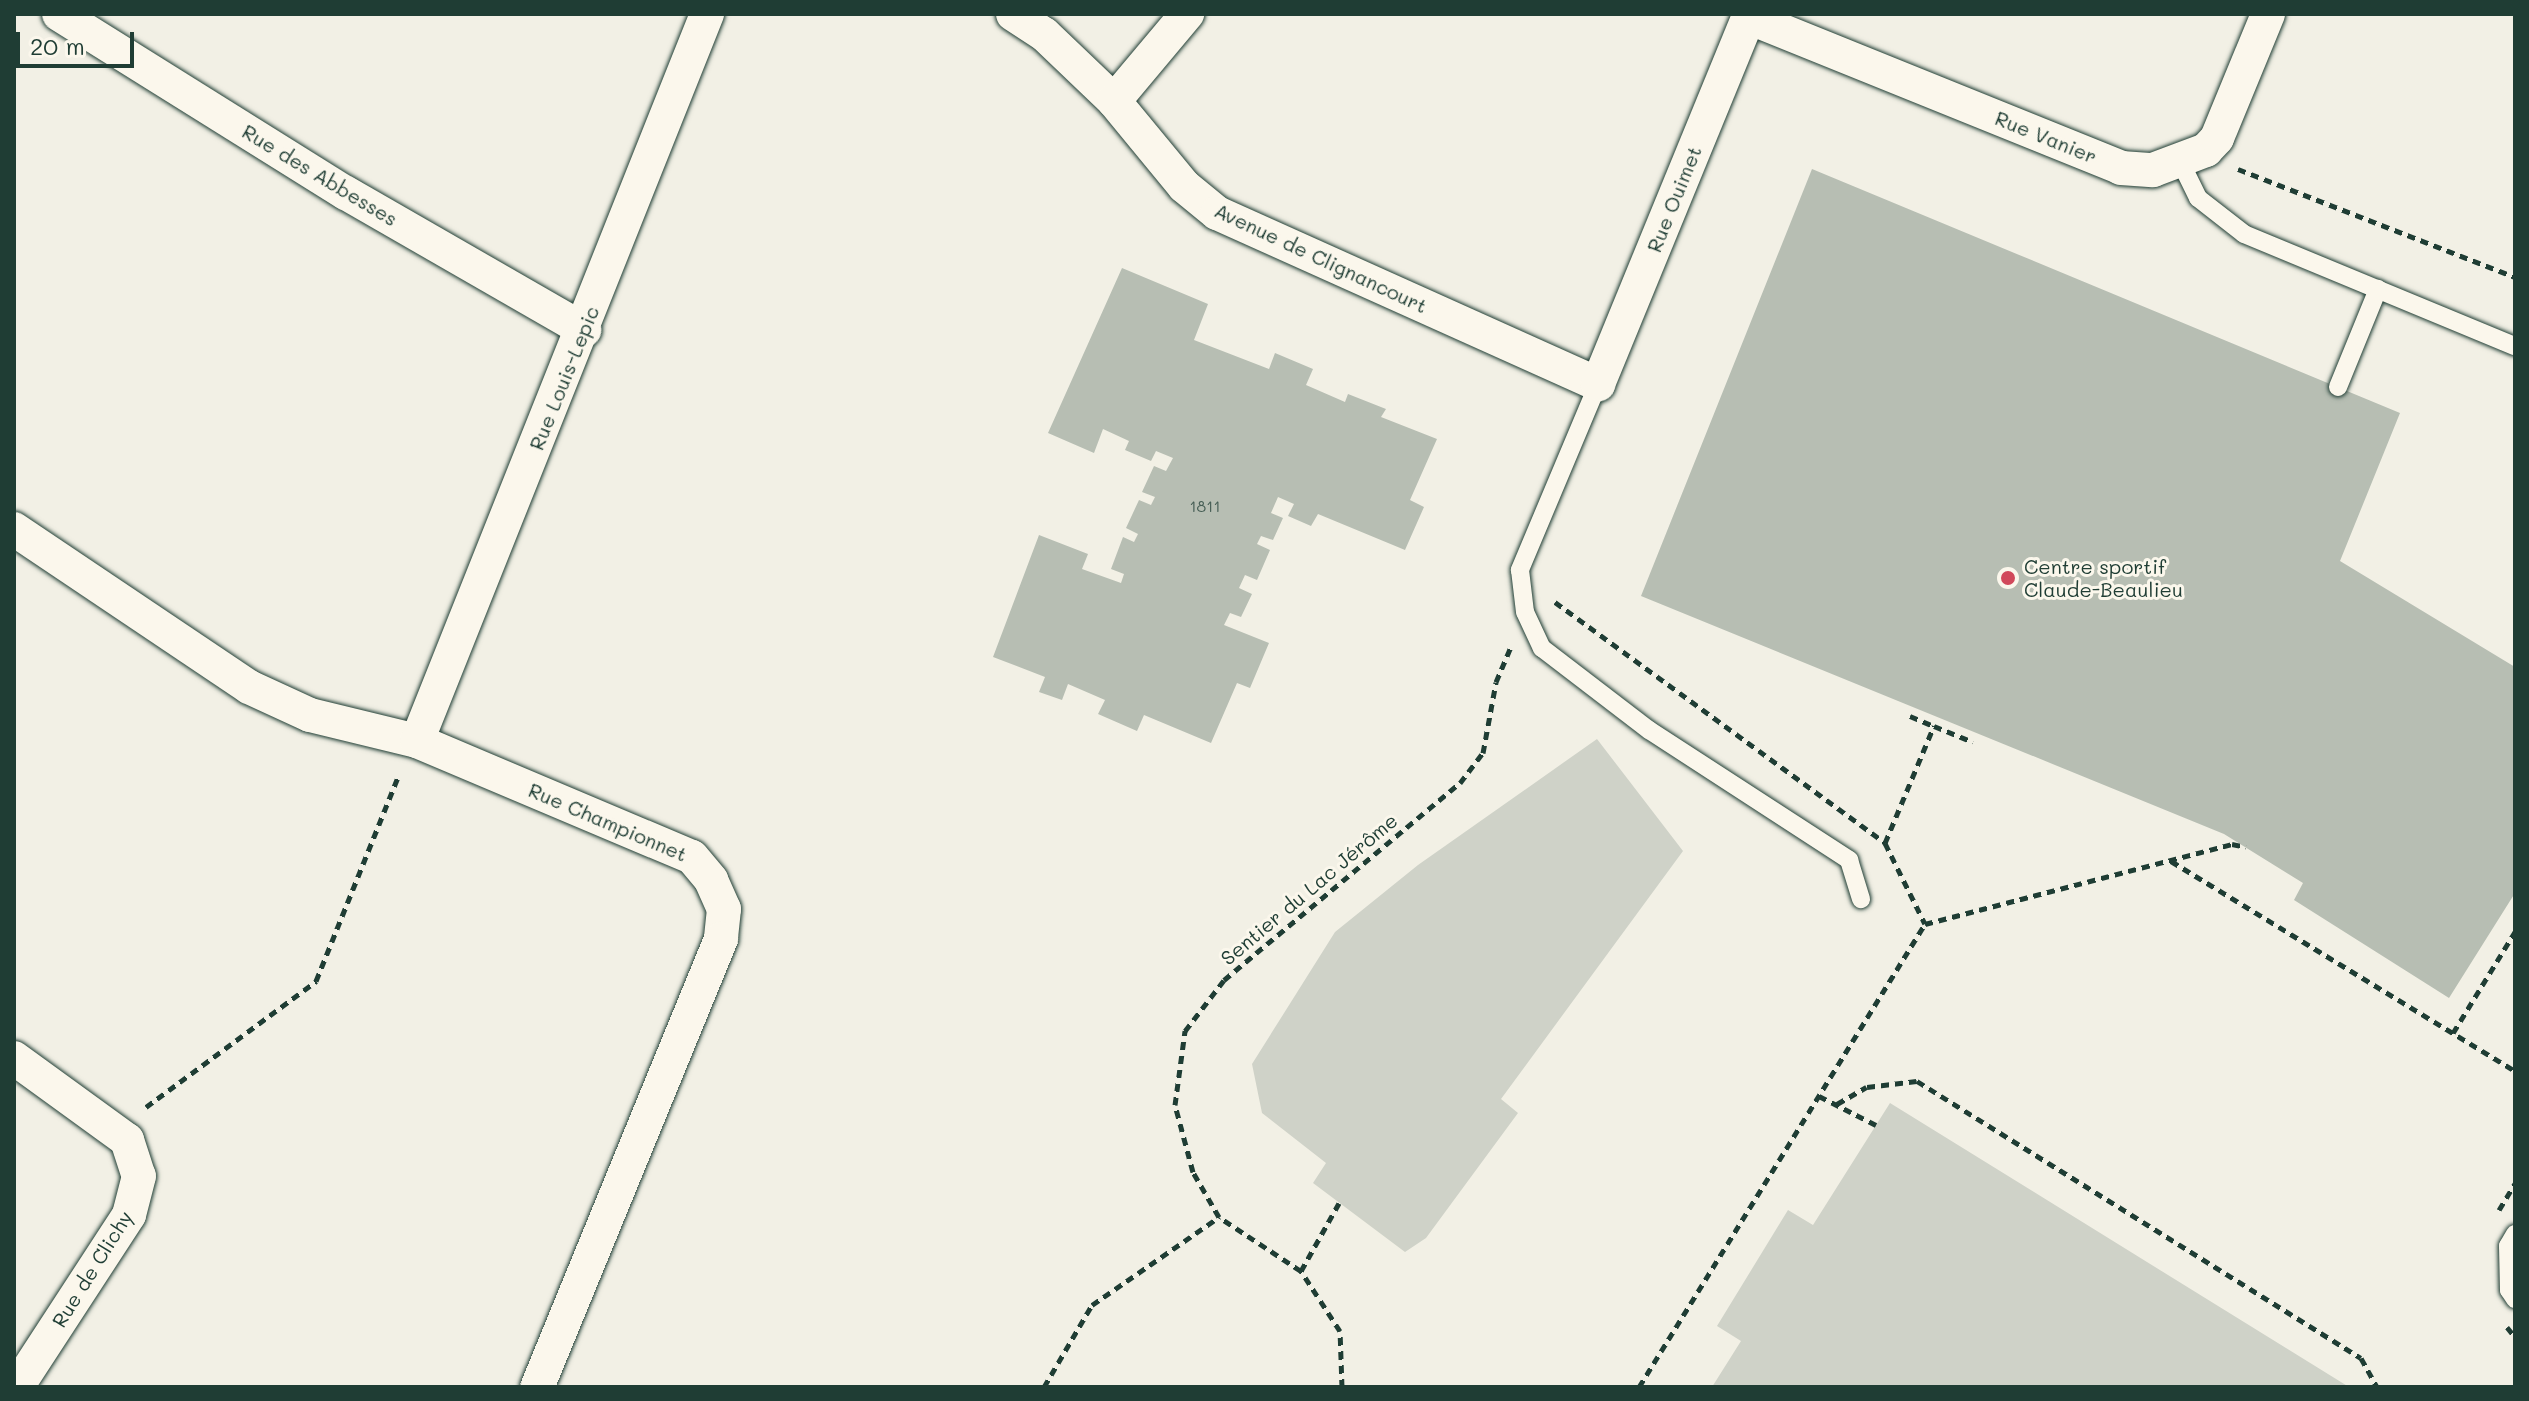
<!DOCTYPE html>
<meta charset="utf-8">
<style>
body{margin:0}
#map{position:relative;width:2529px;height:1401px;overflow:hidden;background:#f2f0e5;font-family:Mali,sans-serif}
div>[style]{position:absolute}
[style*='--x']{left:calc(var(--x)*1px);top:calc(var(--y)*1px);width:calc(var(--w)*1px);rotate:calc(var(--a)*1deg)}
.green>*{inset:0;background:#cfd2c8}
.building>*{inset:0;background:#b7beb3}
.path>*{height:5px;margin-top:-2.5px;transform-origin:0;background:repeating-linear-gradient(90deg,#1f3d34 0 8px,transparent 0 14px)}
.roads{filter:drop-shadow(0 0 2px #1f3d34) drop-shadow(0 0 2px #1f3d34)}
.service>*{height:18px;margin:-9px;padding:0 9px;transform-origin:9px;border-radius:9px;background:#fbf7ec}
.minor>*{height:34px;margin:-17px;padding:0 17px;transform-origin:17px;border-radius:17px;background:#fbf7ec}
.dots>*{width:22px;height:22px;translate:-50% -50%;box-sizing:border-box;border:4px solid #fbf7ec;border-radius:50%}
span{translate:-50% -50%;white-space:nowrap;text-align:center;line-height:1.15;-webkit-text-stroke:6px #fbf7ec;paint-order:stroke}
.number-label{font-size:16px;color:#455d54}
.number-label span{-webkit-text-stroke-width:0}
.street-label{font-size:20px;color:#1f3d34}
.poi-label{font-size:20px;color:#1f3d34}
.left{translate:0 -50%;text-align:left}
.frame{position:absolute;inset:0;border:16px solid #1f3d34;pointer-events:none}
.scale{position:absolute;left:16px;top:32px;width:118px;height:36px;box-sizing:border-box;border:4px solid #1f3d34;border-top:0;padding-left:10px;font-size:24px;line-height:28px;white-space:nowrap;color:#1f3d34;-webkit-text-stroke:6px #fbf7ec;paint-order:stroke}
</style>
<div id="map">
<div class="green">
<i style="clip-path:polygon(1597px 739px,1683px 851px,1501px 1099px,1518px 1113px,1426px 1238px,1405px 1252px,1313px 1183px,1326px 1163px,1262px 1113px,1252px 1064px,1335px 932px,1418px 865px)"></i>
<i style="clip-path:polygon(1890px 1103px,2349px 1387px,1712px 1387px,1741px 1341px,1717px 1326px,1788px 1210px,1813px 1225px)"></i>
</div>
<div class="building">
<i style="clip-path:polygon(1812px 169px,2400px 413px,2340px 561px,2515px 667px,2515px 893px,2449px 998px,2294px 900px,2303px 883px,2224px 834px,1641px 596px)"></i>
<i style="clip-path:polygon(1122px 268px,1208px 304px,1194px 340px,1269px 369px,1275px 353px,1313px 369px,1306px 385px,1345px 402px,1348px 394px,1386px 409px,1381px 417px,1437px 439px,1410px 500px,1424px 507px,1405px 550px,1318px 514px,1311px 526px,1288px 516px,1294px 504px,1278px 497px,1271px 513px,1283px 518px,1273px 540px,1261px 536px,1257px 544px,1270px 550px,1257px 580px,1245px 575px,1239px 588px,1252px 594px,1241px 617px,1230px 613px,1224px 625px,1269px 643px,1250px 688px,1237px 683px,1211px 743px,1144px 715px,1137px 731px,1098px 714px,1105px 700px,1068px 684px,1062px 700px,1039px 692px,1045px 677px,993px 657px,1039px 535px,1088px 554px,1082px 569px,1121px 583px,1124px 574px,1111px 569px,1123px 537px,1134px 542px,1138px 534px,1126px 528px,1139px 500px,1151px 505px,1155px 497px,1142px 492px,1154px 466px,1166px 471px,1173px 458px,1156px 451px,1151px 461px,1125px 450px,1129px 441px,1103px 429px,1094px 453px,1048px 433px)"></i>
</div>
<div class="path">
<i style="--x:2238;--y:169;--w:297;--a:21.3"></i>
<i style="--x:1555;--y:602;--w:409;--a:36.1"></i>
<i style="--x:1885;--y:843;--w:90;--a:63.7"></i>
<i style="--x:1910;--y:716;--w:26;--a:23"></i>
<i style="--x:1885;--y:843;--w:127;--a:-67.3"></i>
<i style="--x:1934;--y:726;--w:42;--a:22.3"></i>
<i style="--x:2171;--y:861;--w:403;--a:31.4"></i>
<i style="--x:2453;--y:1033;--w:119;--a:-58.5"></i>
<i style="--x:1819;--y:1096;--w:64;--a:27"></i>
<i style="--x:1837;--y:1104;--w:34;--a:-30"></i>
<i style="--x:1867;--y:1087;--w:50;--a:-6.8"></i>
<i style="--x:1917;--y:1081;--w:523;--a:31.96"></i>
<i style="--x:2361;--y:1358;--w:33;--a:61"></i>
<i style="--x:146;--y:1107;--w:212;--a:-36.5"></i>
<i style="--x:316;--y:981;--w:222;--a:-68.1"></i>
<i style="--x:2499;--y:1210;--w:31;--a:-59"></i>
<i style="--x:1301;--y:1271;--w:78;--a:-60.8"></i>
<i style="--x:2507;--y:1327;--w:13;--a:51"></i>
<i style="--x:1044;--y:1387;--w:95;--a:-59.7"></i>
<i style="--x:1092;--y:1305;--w:155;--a:-34.7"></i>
<i style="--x:1342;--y:1387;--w:56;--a:-92"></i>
<i style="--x:1340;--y:1331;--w:72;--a:-123"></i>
<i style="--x:1301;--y:1271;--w:98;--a:-146.6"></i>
<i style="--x:1219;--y:1217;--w:52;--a:-120"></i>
<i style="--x:1193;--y:1172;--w:69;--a:-105"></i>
<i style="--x:1175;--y:1105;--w:75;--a:-82.3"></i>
<i style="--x:1185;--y:1031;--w:64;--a:-52.6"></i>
<i style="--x:1224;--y:980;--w:307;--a:-39.9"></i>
<i style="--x:1460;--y:783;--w:38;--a:-53"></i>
<i style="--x:1483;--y:753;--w:72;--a:-79.6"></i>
<i style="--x:1496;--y:682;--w:39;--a:-67"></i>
<i style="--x:1639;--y:1387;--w:544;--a:-58.3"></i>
<i style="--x:1925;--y:924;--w:317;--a:-14.6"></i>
<i style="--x:2232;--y:844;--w:14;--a:12"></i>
</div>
<div class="roads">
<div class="service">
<i style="--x:2181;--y:163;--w:39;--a:64"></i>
<i style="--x:2198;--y:198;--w:58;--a:38"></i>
<i style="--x:2244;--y:234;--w:293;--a:22.5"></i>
<i style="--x:1598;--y:384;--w:202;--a:112.8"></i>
<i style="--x:1520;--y:570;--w:42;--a:83.2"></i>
<i style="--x:1525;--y:612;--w:40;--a:65"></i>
<i style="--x:1542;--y:648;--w:135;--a:37.5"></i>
<i style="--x:1649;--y:730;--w:239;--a:33"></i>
<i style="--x:1849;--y:860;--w:41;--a:72.9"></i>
<i style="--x:2338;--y:387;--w:106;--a:-67.8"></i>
<i style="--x:2515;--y:1234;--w:14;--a:120"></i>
<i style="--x:2508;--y:1246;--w:44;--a:88.7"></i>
<i style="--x:2509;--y:1290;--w:11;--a:56"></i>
</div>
<div class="minor">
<i style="--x:59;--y:14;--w:338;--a:32"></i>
<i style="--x:346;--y:193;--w:275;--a:29.9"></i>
<i style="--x:1013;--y:14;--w:37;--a:33"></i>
<i style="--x:1044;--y:34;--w:97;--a:43.7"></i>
<i style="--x:1114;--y:101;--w:110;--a:50.5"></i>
<i style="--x:1184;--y:186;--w:43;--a:39.3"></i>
<i style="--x:1217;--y:213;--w:418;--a:24.2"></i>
<i style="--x:1598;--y:384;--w:400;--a:-67.7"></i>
<i style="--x:1748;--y:17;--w:402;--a:22"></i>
<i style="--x:2121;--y:168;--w:32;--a:4"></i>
<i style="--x:2153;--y:170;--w:57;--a:-20.7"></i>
<i style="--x:2206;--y:150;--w:16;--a:-47"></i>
<i style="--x:2217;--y:138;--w:134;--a:-67.6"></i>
<i style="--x:1114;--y:101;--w:114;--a:-50"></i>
<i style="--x:14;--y:529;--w:283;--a:33.9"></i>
<i style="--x:249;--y:687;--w:67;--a:24.7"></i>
<i style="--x:310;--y:715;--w:110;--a:13.7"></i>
<i style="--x:417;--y:741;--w:298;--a:22.9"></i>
<i style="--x:692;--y:857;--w:30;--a:50"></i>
<i style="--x:711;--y:880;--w:32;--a:66"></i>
<i style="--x:724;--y:909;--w:30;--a:96"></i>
<i style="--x:721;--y:939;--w:484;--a:112.3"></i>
<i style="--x:417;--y:741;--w:783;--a:-68.25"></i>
<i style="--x:14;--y:1058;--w:140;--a:36"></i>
<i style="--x:127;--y:1140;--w:38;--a:72"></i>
<i style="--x:139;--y:1176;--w:40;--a:104.4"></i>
<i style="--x:129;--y:1215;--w:205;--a:123.1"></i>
</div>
</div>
<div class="dots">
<i style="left:2008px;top:578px;background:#d1495b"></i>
</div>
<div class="number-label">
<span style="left:1205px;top:506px">1811</span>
</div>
<div class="street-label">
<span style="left:2046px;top:137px;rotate:22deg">Rue Vanier</span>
<span style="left:320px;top:175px;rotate:31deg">Rue des Abbesses</span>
<span style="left:1674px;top:199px;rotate:-68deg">Rue Ouimet</span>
<span style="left:1321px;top:258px;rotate:25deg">Avenue de Clignancourt</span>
<span style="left:564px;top:378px;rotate:-68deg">Rue Louis-Lepic</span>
<span style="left:608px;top:822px;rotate:23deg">Rue Championnet</span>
<span style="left:1309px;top:889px;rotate:-40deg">Sentier du Lac Jérôme</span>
<span style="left:92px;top:1269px;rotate:-58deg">Rue de Clichy</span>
</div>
<div class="poi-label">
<span class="left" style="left:2024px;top:578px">Centre sportif<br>Claude-Beaulieu</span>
</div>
<div class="frame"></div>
<div class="scale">20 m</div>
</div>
